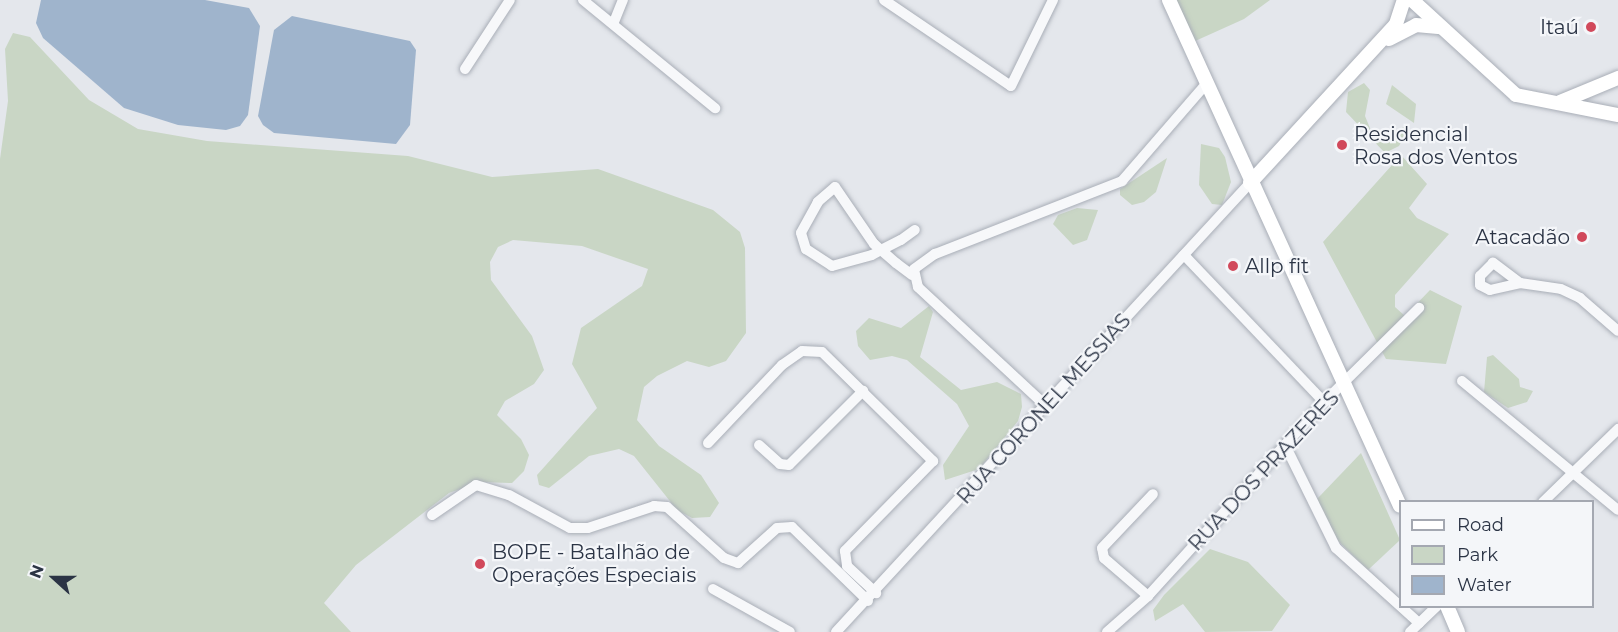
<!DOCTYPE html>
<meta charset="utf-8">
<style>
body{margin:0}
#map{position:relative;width:1618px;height:632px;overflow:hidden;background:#e4e7ec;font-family:Montserrat,sans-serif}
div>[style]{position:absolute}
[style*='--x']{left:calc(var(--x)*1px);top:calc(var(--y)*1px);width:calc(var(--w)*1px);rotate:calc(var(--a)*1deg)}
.green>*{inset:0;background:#c9d6c5}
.water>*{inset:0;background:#9fb4cc}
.roads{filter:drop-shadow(0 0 2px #a9aeb7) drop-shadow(0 0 2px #a9aeb7)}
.street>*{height:10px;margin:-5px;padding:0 5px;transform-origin:5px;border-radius:5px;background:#f7f8fa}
.secondary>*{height:14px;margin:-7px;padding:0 7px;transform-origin:7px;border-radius:7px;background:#fff}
.dots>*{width:16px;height:16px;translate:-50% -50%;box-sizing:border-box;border:3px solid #f4f6f9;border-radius:50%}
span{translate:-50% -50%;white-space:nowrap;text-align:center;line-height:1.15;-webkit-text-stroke:4.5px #f4f6f9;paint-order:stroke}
.poi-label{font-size:20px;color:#2b3445}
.right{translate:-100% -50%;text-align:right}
.left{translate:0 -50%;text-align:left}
.street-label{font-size:20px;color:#2b3445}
.legend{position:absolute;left:1399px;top:500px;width:195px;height:108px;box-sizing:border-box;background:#f4f6f9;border:2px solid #a4a8b1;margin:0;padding:8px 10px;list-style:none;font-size:18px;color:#2b3445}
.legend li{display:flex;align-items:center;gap:12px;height:30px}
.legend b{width:30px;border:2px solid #a4a8b1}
.north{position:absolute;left:24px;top:548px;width:60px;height:60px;-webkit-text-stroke:4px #f4f6f9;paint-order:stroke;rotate:291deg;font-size:16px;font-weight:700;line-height:24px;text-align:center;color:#2b3445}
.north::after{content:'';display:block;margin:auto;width:21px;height:27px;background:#2b3445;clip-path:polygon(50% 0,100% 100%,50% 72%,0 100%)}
</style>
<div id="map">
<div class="green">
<i style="clip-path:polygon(1174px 0,1270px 0,1244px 19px,1193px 42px)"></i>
<i style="clip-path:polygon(13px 33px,30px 37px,89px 100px,138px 129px,207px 141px,408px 156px,492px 177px,598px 169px,713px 210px,740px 232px,745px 248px,746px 333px,726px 361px,709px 367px,687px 361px,657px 376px,644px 387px,637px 420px,659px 446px,701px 475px,719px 503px,710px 517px,692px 518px,677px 510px,634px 456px,619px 449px,589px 456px,549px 488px,539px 485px,537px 475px,597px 408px,572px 364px,581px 328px,642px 286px,648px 269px,582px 246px,513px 240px,498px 247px,490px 262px,491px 280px,532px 336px,544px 370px,534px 384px,505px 401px,497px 415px,521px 439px,529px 455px,524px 471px,512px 483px,480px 482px,449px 493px,356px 565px,324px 603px,351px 632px,0 632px,0 159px,8px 101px,5px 49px)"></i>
<i style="clip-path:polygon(1364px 83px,1370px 90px,1365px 116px,1372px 133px,1382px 137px,1404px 127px,1407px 131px,1399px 146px,1385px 153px,1346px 112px,1348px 92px)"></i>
<i style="clip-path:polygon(1392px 85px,1416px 104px,1414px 123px,1386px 104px)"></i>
<i style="clip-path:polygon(1201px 144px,1219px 148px,1225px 157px,1231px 182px,1222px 205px,1212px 204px,1199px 185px)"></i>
<i style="clip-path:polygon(1401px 155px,1427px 184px,1409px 208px,1417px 218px,1449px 234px,1395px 295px,1395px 307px,1405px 316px,1430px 290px,1462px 306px,1446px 364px,1386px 359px,1323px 242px)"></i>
<i style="clip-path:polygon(1167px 158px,1156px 192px,1144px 202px,1132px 205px,1120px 195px,1120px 189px)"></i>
<i style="clip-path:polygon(1077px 208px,1098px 210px,1087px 240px,1073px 245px,1053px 224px,1058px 215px)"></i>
<i style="clip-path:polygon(929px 306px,933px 312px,920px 357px,961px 390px,997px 382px,1021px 394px,1022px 407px,1018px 421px,979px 469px,945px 480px,943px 465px,969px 426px,957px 404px,907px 360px,892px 356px,870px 360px,858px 346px,856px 331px,869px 318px,901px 328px)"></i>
<i style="clip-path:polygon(1493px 355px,1519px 379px,1520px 387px,1533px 391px,1527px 402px,1508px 408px,1484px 392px,1487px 357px)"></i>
<i style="clip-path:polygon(1361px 453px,1400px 540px,1368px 570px,1333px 536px,1317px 499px)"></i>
<i style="clip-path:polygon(1210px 549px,1248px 562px,1290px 605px,1272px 631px,1205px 632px,1183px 604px,1155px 621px,1153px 610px,1164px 595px)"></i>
</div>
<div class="water">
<i style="clip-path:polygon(41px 0,205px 0,249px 8px,260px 26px,248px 115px,240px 126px,226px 130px,178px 125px,124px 108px,43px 38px,36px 23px)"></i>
<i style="clip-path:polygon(292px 16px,410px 41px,416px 50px,410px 125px,396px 144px,274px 133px,263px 125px,258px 116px,274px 30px)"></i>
</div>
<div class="roads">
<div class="street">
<i style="--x:583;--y:0;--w:171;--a:39.3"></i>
<i style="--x:884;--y:0;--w:153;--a:34.1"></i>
<i style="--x:1011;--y:86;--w:96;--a:-64"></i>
<i style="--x:614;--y:22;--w:24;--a:-68"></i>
<i style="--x:465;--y:69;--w:82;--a:-56.9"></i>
<i style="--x:1184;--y:255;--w:203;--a:46.4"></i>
<i style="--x:912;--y:275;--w:20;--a:-143"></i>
<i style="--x:896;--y:263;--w:20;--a:-139"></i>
<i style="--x:881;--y:250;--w:9;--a:-139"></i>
<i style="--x:874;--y:244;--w:69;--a:-124.4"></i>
<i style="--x:835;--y:187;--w:23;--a:139"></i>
<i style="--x:818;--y:202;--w:35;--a:119"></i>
<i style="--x:801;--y:233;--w:17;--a:73"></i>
<i style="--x:806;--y:249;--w:31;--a:33"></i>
<i style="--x:832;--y:266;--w:41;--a:-15.4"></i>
<i style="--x:872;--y:255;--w:10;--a:-29"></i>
<i style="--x:881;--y:250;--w:22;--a:-27"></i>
<i style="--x:901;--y:240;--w:17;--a:-36"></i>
<i style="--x:1520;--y:283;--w:34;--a:-143"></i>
<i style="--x:1493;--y:263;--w:18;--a:135"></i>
<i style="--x:1480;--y:276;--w:9;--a:90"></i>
<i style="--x:1480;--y:285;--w:11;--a:27"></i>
<i style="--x:1490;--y:290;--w:31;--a:-13"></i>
<i style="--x:1520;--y:283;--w:41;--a:8.3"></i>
<i style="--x:1561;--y:289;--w:21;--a:25"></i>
<i style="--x:1580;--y:298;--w:50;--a:41"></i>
<i style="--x:1462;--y:381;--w:202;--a:39.6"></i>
<i style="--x:1046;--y:406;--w:175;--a:-137.1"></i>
<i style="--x:918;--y:287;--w:18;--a:-103"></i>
<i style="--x:914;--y:269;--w:26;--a:-36"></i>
<i style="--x:935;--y:254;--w:201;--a:-21.3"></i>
<i style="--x:1122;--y:181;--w:130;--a:-49.1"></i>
<i style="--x:708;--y:443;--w:108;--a:-46.5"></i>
<i style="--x:782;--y:365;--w:24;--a:-35"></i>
<i style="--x:802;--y:351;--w:20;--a:3"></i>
<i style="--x:822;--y:352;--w:156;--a:44.5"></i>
<i style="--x:933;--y:461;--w:126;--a:134.4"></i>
<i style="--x:845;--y:551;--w:15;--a:82"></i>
<i style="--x:847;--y:566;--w:40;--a:43"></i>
<i style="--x:759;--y:445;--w:28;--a:42"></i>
<i style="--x:780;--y:464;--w:9;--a:6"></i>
<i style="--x:789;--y:465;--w:105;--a:-45"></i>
<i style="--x:1285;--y:445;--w:115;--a:63.7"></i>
<i style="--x:1336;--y:548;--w:112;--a:42.1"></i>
<i style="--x:1543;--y:502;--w:105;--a:-44.2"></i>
<i style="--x:432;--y:515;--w:53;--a:-34.3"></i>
<i style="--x:476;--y:485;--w:34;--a:17"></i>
<i style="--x:509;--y:495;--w:69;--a:28.4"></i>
<i style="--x:570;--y:528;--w:18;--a:0"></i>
<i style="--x:588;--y:528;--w:70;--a:-18.4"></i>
<i style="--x:654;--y:506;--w:13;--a:4"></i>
<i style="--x:667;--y:507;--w:76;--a:41.8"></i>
<i style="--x:724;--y:558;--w:15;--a:20"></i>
<i style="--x:738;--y:563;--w:52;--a:-41.9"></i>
<i style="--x:777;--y:528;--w:15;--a:-4"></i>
<i style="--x:792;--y:527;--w:106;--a:44.2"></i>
<i style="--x:713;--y:589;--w:88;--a:29.2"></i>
<i style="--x:1148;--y:596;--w:58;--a:-139.2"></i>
<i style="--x:1104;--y:558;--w:10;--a:-101"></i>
<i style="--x:1102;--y:548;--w:74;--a:-46.6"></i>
<i style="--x:836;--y:632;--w:611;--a:-47.32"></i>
<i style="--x:1107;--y:632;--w:55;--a:-41.3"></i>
<i style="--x:1148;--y:596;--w:262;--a:-47.8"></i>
<i style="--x:1324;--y:402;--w:134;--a:-44.7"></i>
<i style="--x:1410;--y:632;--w:37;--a:-44"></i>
</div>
<div class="secondary">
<i style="--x:1169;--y:0;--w:556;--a:65.46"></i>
<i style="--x:1412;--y:0;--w:141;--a:42.4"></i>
<i style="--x:1516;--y:95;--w:104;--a:11.1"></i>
<i style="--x:1389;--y:39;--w:30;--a:-27"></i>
<i style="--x:1416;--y:25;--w:25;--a:5"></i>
<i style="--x:1560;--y:102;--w:63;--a:-22.5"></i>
<i style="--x:1250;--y:183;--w:216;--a:-47.4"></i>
<i style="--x:1396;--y:24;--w:25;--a:-72"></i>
<i style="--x:1447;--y:606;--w:28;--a:67"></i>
</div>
</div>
<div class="dots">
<i style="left:1591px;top:27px;background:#d1495b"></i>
<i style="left:1342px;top:145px;background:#d1495b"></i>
<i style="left:1582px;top:237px;background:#d1495b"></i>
<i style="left:1233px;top:266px;background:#d1495b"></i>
<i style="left:480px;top:564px;background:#d1495b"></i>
</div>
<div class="poi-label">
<span class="right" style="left:1579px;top:27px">Itaú</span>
<span class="left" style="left:1354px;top:146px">Residencial<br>Rosa dos Ventos</span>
<span class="right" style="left:1570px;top:237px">Atacadão</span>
<span class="left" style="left:1245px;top:266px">Allp fit</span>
<span class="left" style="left:492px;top:564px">BOPE - Batalhão de<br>Operações Especiais</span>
</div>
<div class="street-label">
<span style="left:1044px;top:409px;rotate:-48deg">RUA CORONEL MESSIAS</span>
<span style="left:1264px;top:471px;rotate:-47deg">RUA DOS PRAZERES</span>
</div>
<ul class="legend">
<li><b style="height:8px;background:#fff"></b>Road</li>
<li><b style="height:16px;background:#c9d6c5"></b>Park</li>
<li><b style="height:16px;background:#9fb4cc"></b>Water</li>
</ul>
<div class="north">N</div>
</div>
